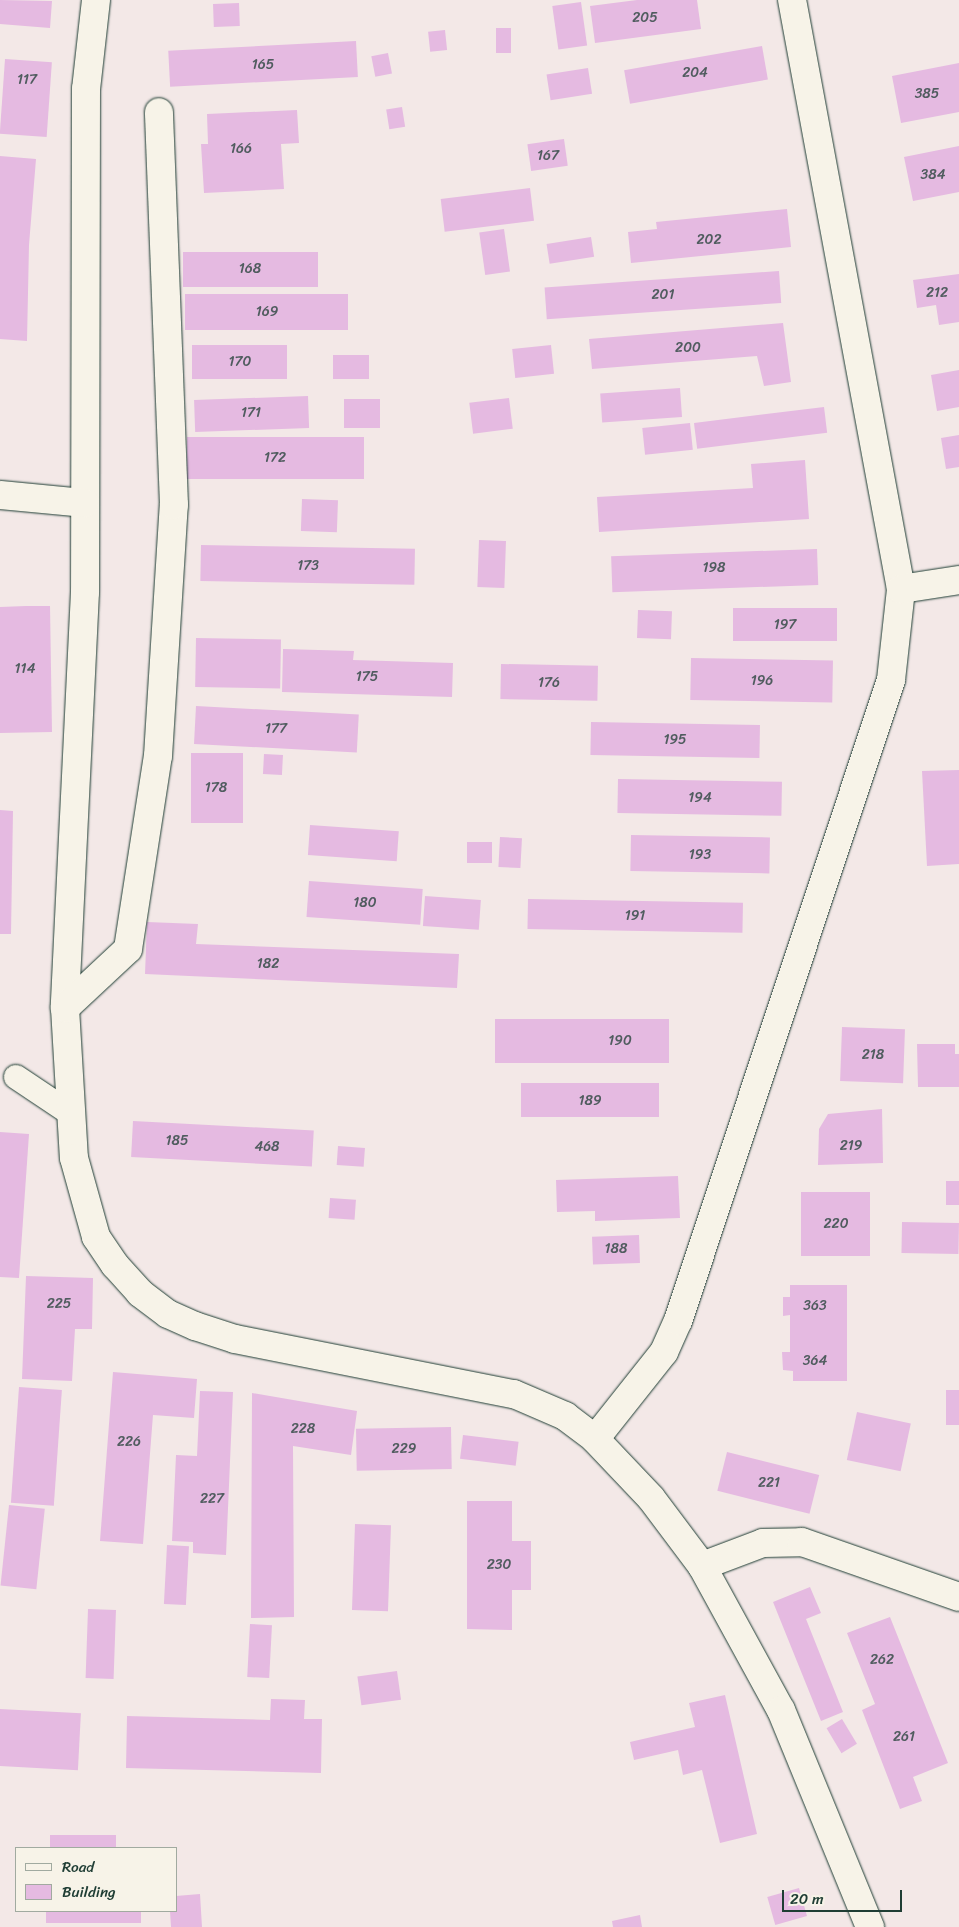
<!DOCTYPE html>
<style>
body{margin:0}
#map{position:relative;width:959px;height:1927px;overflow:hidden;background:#f3e8e7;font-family:Sriracha,sans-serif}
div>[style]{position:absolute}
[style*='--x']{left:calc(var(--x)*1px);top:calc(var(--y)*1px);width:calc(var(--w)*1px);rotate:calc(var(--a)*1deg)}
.building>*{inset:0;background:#e5bae1;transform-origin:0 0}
.roads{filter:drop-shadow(0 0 1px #1f3d34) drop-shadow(0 0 1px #1f3d34)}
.lane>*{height:24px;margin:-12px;padding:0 12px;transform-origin:12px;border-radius:12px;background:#f7f3e8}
.street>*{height:28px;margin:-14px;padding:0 14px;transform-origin:14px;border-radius:14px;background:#f7f3e8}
.secondary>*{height:28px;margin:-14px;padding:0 14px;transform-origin:14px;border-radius:14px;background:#f7f3e8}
span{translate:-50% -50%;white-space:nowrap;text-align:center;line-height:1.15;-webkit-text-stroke:4px #f7f3e8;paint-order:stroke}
.number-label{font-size:14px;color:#505c5f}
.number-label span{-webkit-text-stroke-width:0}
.legend{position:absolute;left:15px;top:1847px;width:162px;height:65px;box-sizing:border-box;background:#f7f3e8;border:1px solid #a1aaa0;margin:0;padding:6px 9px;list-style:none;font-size:15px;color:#1f3d34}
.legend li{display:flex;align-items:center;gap:10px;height:25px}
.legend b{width:25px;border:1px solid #a1aaa0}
.scale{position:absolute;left:782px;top:1890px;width:120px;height:22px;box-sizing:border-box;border:2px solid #1f3d34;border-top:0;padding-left:6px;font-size:15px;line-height:18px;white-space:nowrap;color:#1f3d34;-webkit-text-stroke:4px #f7f3e8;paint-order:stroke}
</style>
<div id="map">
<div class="building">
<i style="clip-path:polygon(0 0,52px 1px,50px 28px,0 24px)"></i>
<i style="clip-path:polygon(637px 0,697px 0,701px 29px,595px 43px,590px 6px)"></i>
<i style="left:581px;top:2px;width:44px;height:29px;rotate:82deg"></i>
<i style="left:239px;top:3px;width:23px;height:26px;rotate:88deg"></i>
<i style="left:496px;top:28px;width:15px;height:25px"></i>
<i style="left:445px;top:30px;width:20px;height:17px;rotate:84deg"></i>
<i style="left:356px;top:41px;width:36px;height:188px;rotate:87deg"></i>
<i style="left:762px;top:46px;width:34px;height:140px;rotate:80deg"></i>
<i style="left:388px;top:53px;width:21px;height:17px;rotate:79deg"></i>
<i style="left:5px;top:59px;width:47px;height:75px;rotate:4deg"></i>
<i style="clip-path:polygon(959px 63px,959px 112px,901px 123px,892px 76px)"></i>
<i style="left:588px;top:68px;width:26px;height:42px;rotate:81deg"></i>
<i style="left:402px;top:107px;width:20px;height:16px;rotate:81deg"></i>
<i style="clip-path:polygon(297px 110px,299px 143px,281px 144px,284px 189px,204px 193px,201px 144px,208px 144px,207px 114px)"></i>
<i style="left:564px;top:139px;width:27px;height:37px;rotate:82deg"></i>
<i style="clip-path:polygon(959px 146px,959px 192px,913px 201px,904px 157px)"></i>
<i style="clip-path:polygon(0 156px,36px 159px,29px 245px,27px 341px,0 339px)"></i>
<i style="left:530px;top:188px;width:33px;height:90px;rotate:83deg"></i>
<i style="clip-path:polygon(787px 209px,791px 247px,631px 263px,628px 232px,657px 229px,656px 222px)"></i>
<i style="left:504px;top:229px;width:43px;height:25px;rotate:82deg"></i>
<i style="left:591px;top:237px;width:20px;height:45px;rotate:81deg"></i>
<i style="left:183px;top:252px;width:135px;height:35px"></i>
<i style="left:779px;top:271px;width:32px;height:235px;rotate:86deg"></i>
<i style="clip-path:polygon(959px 274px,959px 322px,939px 325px,936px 305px,917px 308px,913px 280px)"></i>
<i style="left:185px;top:294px;width:163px;height:36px"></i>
<i style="clip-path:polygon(783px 323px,791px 382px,764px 386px,757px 356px,592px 369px,589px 339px)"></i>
<i style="left:192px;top:345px;width:95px;height:34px"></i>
<i style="left:551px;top:345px;width:29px;height:39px;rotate:84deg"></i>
<i style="left:333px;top:355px;width:36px;height:24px"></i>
<i style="clip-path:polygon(959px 370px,959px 407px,937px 411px,931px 375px)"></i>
<i style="left:680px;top:388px;width:29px;height:80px;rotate:86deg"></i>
<i style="left:308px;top:396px;width:32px;height:114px;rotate:88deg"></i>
<i style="left:509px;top:398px;width:31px;height:40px;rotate:83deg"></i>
<i style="left:344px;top:399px;width:36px;height:29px"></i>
<i style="left:824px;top:407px;width:26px;height:131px;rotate:83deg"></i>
<i style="left:690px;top:423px;width:27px;height:48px;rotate:84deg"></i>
<i style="clip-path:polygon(959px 435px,959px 467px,946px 469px,941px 438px)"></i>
<i style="left:187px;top:437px;width:177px;height:42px"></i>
<i style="clip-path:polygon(805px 460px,809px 519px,599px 532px,597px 497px,753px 488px,751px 464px)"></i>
<i style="left:302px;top:499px;width:36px;height:32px;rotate:2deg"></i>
<i style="left:479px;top:540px;width:27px;height:47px;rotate:2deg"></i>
<i style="left:201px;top:545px;width:214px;height:36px;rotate:1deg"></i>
<i style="left:817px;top:549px;width:36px;height:206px;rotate:88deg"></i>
<i style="clip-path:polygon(26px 606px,50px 606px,52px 732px,0 733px,0 607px)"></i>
<i style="left:733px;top:608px;width:104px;height:33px"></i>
<i style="left:638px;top:610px;width:34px;height:28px;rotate:2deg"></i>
<i style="left:196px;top:638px;width:85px;height:49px;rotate:1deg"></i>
<i style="clip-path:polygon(283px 649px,354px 651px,353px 660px,453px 663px,452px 697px,282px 692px)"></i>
<i style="left:691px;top:658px;width:142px;height:42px;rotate:1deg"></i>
<i style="left:501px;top:664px;width:97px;height:35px;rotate:1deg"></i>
<i style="left:196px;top:706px;width:163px;height:38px;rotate:3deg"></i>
<i style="left:591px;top:722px;width:169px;height:33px;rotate:1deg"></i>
<i style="left:191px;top:753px;width:52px;height:70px"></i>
<i style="left:264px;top:754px;width:19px;height:20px;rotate:3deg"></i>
<i style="clip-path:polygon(959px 770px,959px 864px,927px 866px,922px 771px)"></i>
<i style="left:618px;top:779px;width:164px;height:34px;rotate:1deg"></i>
<i style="clip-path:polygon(0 810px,13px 811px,11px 934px,0 934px)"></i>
<i style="left:310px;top:825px;width:89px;height:30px;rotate:4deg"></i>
<i style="left:631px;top:835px;width:139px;height:36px;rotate:1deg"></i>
<i style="left:500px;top:837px;width:22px;height:30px;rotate:3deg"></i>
<i style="left:467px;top:842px;width:25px;height:21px"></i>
<i style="left:309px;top:881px;width:114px;height:36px;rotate:4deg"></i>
<i style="left:425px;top:896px;width:56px;height:30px;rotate:4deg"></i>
<i style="left:528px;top:899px;width:215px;height:30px;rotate:1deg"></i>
<i style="clip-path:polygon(147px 922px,198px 924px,196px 944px,459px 954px,457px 988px,145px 974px)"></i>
<i style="left:495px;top:1019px;width:174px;height:44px"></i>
<i style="left:842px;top:1027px;width:63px;height:54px;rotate:2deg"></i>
<i style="clip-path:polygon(917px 1044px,955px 1044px,955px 1054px,959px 1054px,959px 1087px,918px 1087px)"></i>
<i style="left:659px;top:1083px;width:34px;height:138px;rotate:90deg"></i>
<i style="clip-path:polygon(882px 1109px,883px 1163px,818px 1165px,819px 1129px,828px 1114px)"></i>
<i style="left:133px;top:1121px;width:181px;height:36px;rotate:3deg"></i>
<i style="clip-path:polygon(0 1132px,29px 1134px,19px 1278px,0 1277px)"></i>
<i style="left:338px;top:1146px;width:27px;height:19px;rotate:4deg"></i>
<i style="clip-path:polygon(678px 1176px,680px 1218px,595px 1221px,595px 1211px,557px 1212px,556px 1180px)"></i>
<i style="left:959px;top:1181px;width:24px;height:13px;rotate:90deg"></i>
<i style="left:870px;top:1192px;width:64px;height:69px;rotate:90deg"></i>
<i style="left:330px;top:1198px;width:26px;height:20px;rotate:4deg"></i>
<i style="left:902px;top:1222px;width:57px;height:31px;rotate:1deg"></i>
<i style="left:639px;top:1235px;width:28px;height:47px;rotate:88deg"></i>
<i style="clip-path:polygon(26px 1276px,93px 1278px,92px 1329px,75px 1329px,72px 1381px,22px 1379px)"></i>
<i style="clip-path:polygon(790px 1285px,847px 1285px,847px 1381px,793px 1381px,793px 1371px,783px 1370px,782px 1352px,790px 1352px,790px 1315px,783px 1316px,783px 1297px,790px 1297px)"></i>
<i style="clip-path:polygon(113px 1372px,197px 1379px,194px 1418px,153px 1415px,143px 1544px,100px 1541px)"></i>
<i style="left:19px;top:1387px;width:43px;height:116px;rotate:4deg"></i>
<i style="left:946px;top:1390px;width:13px;height:35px"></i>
<i style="clip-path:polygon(200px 1391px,233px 1392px,226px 1555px,193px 1553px,193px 1542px,172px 1541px,176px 1455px,197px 1456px)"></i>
<i style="clip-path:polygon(252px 1393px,357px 1411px,351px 1455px,293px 1446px,294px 1617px,251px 1618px)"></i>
<i style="left:857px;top:1412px;width:55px;height:49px;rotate:12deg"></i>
<i style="left:451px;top:1427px;width:42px;height:95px;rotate:89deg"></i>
<i style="left:463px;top:1435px;width:56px;height:24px;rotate:7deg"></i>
<i style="left:727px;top:1452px;width:95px;height:40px;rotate:14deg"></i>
<i style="clip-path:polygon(467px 1501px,512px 1501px,512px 1541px,531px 1541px,531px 1590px,512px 1590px,512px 1630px,467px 1629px)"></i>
<i style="left:9px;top:1505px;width:36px;height:81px;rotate:6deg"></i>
<i style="left:355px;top:1524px;width:36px;height:86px;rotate:2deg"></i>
<i style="left:167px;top:1545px;width:22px;height:59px;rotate:3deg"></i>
<i style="clip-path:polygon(810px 1587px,821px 1613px,806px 1619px,843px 1712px,821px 1721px,773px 1602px)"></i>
<i style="left:88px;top:1609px;width:28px;height:69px;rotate:2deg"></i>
<i style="clip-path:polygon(890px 1617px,948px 1763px,913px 1777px,922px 1801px,900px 1809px,862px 1710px,875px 1704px,847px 1633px)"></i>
<i style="left:250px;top:1624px;width:22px;height:53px;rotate:3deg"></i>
<i style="left:397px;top:1671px;width:29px;height:40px;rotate:82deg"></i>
<i style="clip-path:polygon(725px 1695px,757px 1834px,720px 1843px,702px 1770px,683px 1775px,678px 1750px,634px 1760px,630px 1742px,695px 1727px,689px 1703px)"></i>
<i style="clip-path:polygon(271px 1699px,305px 1700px,304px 1719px,322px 1719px,321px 1773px,126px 1768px,127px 1716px,270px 1720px)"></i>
<i style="left:0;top:1709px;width:81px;height:57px;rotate:3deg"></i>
<i style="left:842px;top:1719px;width:29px;height:18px;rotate:59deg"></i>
<i style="left:116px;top:1835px;width:13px;height:66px;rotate:90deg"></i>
<i style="left:799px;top:1888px;width:29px;height:33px;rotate:74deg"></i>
<i style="clip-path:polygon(200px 1894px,202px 1927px,171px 1927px,170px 1911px,176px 1911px,176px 1896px)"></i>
<i style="left:46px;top:1911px;width:95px;height:12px"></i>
<i style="clip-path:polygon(640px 1915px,642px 1927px,613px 1927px,612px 1921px)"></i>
</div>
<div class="roads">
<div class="lane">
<i style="--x:16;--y:1077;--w:65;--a:33.7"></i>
</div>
<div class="street">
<i style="--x:96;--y:0;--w:90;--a:96.4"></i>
<i style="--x:86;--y:89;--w:503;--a:90.11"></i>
<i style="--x:85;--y:592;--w:416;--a:92.8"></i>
<i style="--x:65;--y:1008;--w:150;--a:86.6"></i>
<i style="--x:74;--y:1158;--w:82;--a:74.4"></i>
<i style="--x:96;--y:1237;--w:34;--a:56"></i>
<i style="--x:115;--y:1265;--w:38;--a:48"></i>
<i style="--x:140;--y:1293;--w:35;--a:37"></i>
<i style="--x:168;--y:1314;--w:30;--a:24"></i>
<i style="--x:195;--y:1326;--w:42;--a:18"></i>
<i style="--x:235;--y:1339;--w:284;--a:11.2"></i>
<i style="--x:514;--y:1394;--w:56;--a:23.3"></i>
<i style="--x:565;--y:1416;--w:38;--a:37"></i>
<i style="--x:595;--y:1439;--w:111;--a:-51.6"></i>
<i style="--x:664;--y:1352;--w:34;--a:-66"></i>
<i style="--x:678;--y:1321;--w:675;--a:-71.62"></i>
<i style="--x:891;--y:680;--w:92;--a:-83.7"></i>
<i style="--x:901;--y:589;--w:599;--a:-100.48"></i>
<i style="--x:0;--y:495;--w:85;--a:5.4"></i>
<i style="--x:901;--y:589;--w:59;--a:-8.8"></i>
<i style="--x:65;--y:1008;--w:86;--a:-43.1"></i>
<i style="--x:128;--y:949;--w:195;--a:-81.2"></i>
<i style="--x:158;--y:756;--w:252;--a:-86.4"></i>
<i style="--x:174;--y:505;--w:393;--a:-92.2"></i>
</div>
<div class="secondary">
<i style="--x:595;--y:1439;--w:81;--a:46.5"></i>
<i style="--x:651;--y:1498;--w:85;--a:53.1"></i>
<i style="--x:702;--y:1566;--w:164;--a:61.3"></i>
<i style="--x:781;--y:1710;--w:235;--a:67.7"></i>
<i style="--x:702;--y:1566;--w:65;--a:-20.7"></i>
<i style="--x:763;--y:1543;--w:39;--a:-1"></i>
<i style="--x:802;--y:1542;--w:166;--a:19.3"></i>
</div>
</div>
<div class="number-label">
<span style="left:645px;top:18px">205</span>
<span style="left:263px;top:65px">165</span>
<span style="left:695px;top:73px">204</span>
<span style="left:27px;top:80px">117</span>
<span style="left:927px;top:94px">385</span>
<span style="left:241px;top:149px">166</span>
<span style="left:548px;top:156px">167</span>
<span style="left:933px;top:175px">384</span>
<span style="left:709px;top:240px">202</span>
<span style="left:250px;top:269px">168</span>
<span style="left:937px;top:293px">212</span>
<span style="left:663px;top:295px">201</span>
<span style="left:267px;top:312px">169</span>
<span style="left:688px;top:348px">200</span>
<span style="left:240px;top:362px">170</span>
<span style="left:251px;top:413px">171</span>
<span style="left:275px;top:458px">172</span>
<span style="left:308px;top:566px">173</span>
<span style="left:714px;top:568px">198</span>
<span style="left:785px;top:625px">197</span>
<span style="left:25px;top:669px">114</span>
<span style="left:367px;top:677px">175</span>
<span style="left:762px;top:681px">196</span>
<span style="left:549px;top:683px">176</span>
<span style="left:276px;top:729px">177</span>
<span style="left:675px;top:740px">195</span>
<span style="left:216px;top:788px">178</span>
<span style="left:700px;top:798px">194</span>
<span style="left:700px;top:855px">193</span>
<span style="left:365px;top:903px">180</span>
<span style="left:635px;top:916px">191</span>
<span style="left:268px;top:964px">182</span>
<span style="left:620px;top:1041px">190</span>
<span style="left:873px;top:1055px">218</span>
<span style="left:590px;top:1101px">189</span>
<span style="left:177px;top:1141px">185</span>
<span style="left:851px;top:1146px">219</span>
<span style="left:267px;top:1147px">468</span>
<span style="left:836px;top:1224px">220</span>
<span style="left:616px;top:1249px">188</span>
<span style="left:59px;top:1304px">225</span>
<span style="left:815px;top:1306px">363</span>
<span style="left:815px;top:1361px">364</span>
<span style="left:303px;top:1429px">228</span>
<span style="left:129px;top:1442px">226</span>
<span style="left:404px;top:1449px">229</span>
<span style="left:769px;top:1483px">221</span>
<span style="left:212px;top:1499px">227</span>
<span style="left:499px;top:1565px">230</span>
<span style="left:882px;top:1660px">262</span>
<span style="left:904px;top:1737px">261</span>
</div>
<ul class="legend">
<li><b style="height:6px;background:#f7f3e8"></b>Road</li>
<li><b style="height:14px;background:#e5bae1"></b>Building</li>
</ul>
<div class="scale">20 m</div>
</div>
